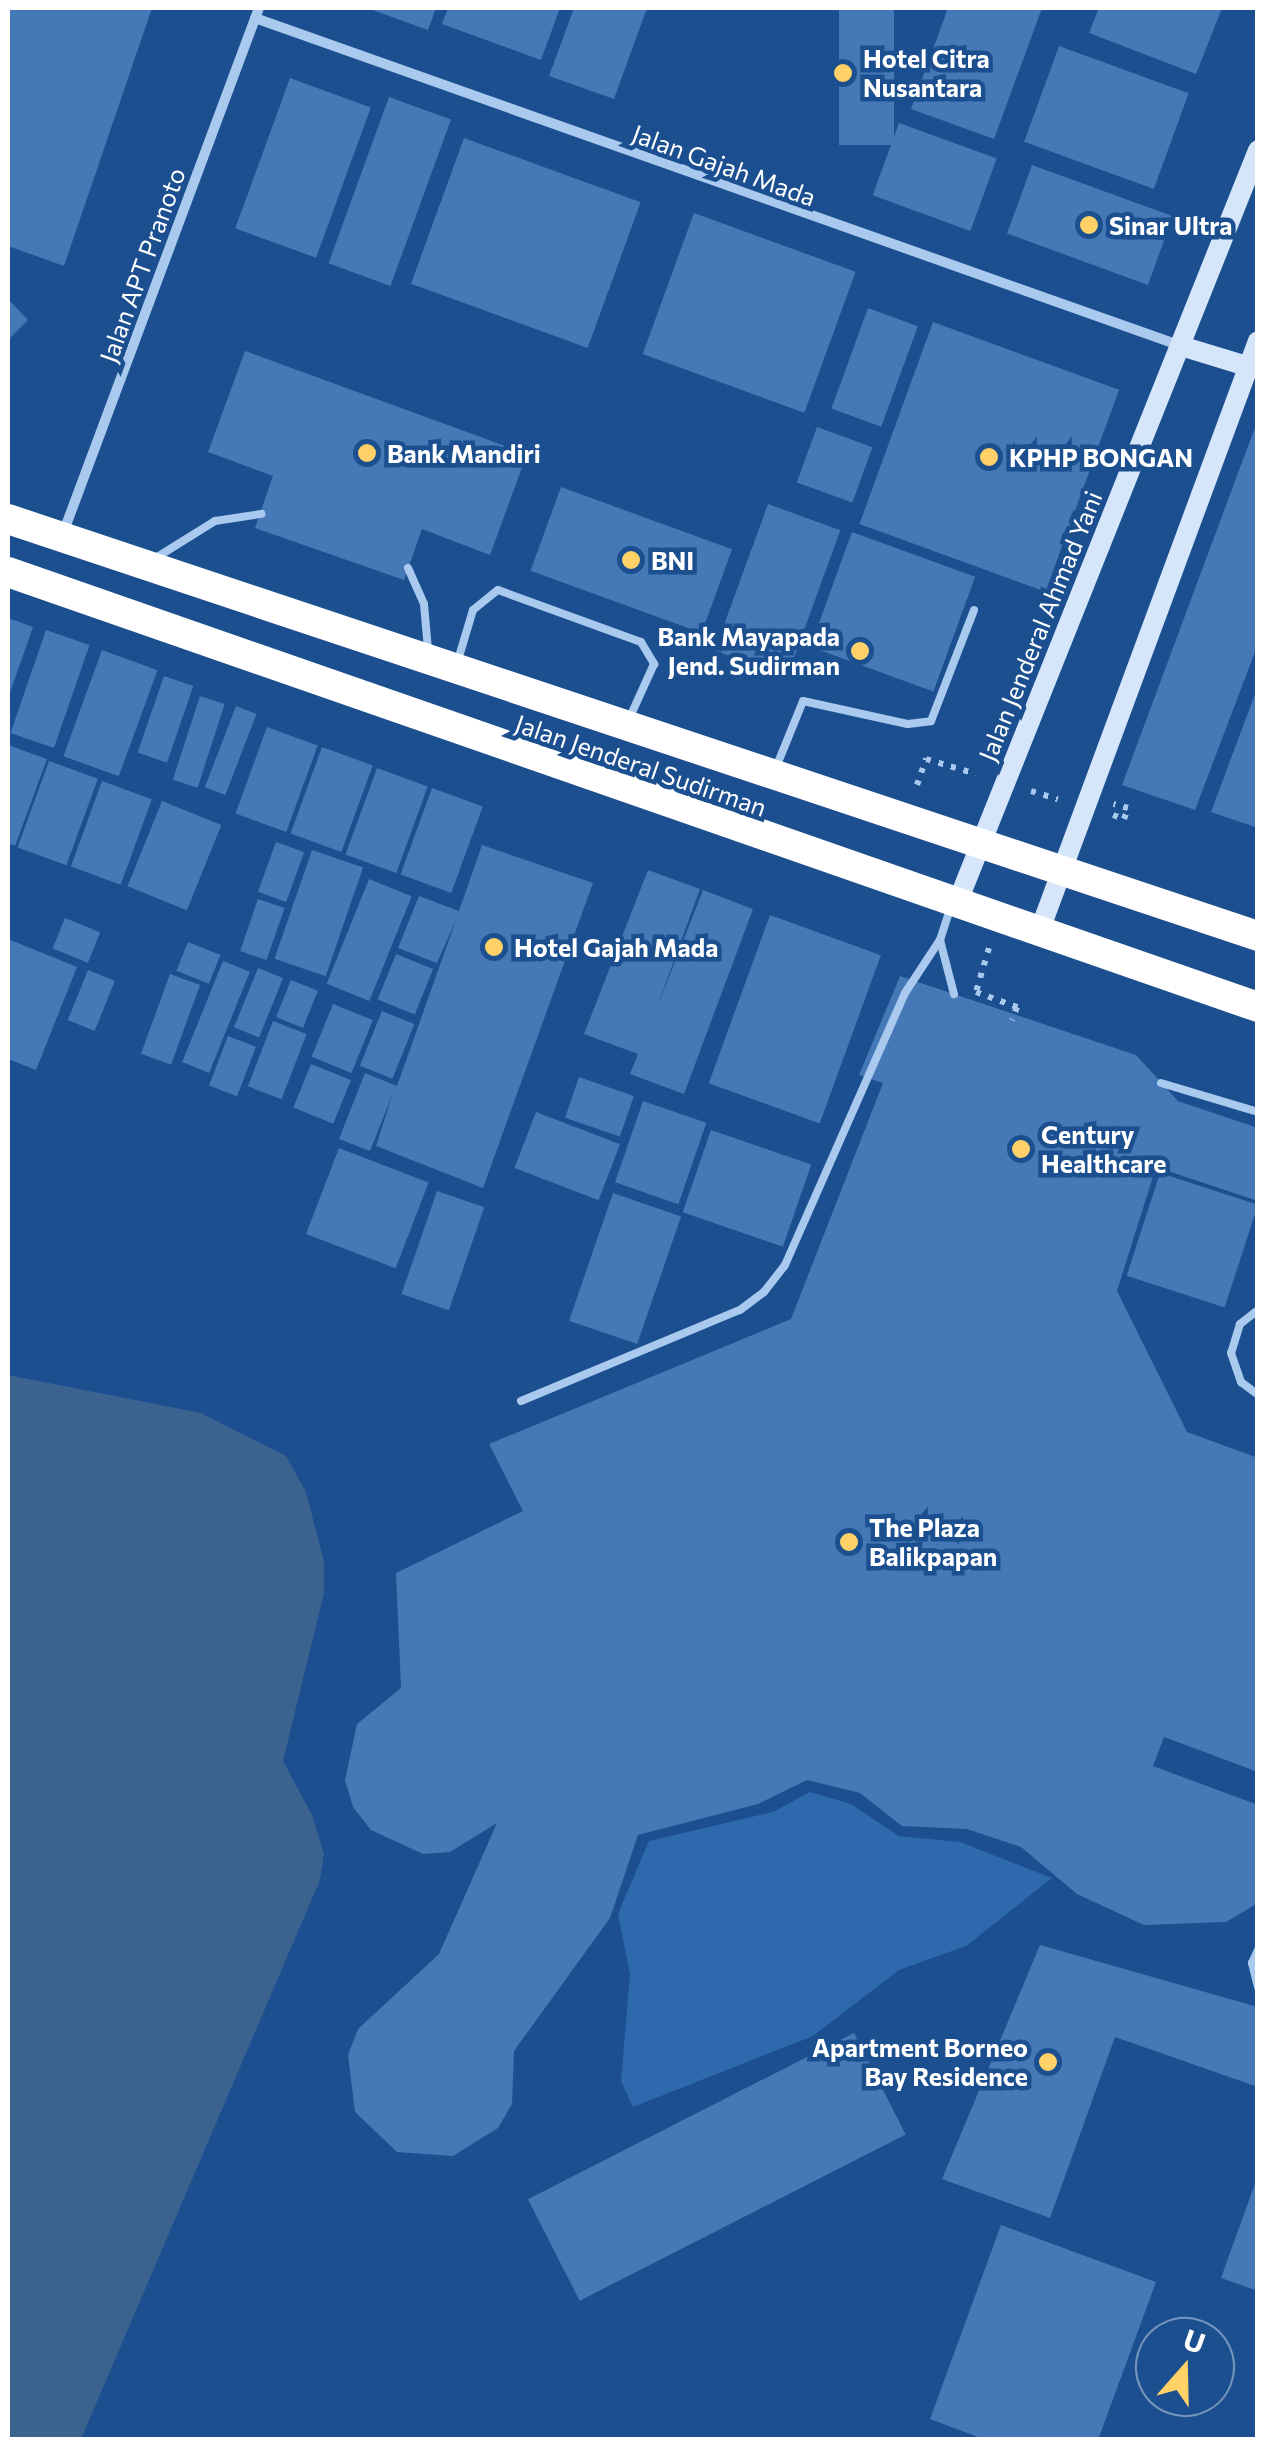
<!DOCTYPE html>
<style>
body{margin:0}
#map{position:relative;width:1265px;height:2447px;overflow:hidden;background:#1b4f8f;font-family:Commissioner,sans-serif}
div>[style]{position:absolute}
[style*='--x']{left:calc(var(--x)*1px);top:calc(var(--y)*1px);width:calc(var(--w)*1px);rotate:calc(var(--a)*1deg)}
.green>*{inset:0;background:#2e69ad}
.water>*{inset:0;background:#3c6290}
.building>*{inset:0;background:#4478b7;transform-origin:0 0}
.path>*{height:6px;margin-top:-3px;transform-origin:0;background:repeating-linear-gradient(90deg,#a9c9ee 0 5px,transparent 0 13px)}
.lane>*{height:8px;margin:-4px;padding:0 4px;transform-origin:4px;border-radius:4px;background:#a9c9ee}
.street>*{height:10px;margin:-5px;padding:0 5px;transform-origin:5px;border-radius:5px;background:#a9c9ee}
.secondary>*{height:20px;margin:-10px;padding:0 10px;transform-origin:10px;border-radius:10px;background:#d6e6fa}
.highway>*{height:30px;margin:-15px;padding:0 15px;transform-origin:15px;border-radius:15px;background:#fff}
.dots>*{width:28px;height:28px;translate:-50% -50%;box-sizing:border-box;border:5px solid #1b4f8f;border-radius:50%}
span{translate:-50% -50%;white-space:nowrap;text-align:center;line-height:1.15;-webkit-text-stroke:9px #1b4f8f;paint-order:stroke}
.poi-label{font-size:25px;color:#fff;font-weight:700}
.left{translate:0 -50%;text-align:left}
.right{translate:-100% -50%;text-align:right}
.street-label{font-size:25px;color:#fff}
.frame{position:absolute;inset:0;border:10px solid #fff;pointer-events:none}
.north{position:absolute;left:1135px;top:2317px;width:100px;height:100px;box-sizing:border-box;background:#1b4f8f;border:2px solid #7695bc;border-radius:50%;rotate:20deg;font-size:28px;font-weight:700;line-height:40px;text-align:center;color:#fff}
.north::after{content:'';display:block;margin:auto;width:35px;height:45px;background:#ffd166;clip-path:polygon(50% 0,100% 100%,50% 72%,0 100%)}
</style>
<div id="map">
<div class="green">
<i style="clip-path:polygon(810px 1792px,851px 1804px,899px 1836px,960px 1842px,1052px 1878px,966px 1946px,899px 1970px,813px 2036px,633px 2107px,621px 2081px,630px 1974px,618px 1914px,649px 1841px,773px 1812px)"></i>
</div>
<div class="water">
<i style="clip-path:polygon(8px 1375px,201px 1413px,286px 1456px,306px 1492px,324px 1562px,324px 1593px,283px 1761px,312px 1815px,324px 1854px,320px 1880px,81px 2439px,8px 2439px)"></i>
</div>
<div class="building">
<i style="clip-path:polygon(8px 8px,152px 8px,64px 266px,8px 246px)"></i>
<i style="clip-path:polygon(367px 8px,436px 8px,428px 30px)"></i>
<i style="clip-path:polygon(448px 8px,560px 8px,541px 60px,442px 24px)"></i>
<i style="clip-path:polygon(574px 8px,647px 8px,614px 99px,549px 76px)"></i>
<i style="left:839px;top:8px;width:55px;height:137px"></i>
<i style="clip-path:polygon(948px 8px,1042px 8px,994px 139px,911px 109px)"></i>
<i style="clip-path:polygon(1099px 8px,1222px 8px,1196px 74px,1089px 33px)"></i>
<i style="left:1059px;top:46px;width:138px;height:102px;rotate:20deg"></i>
<i style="left:290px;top:78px;width:86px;height:160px;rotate:20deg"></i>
<i style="left:389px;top:97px;width:66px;height:177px;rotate:20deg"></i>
<i style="left:899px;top:123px;width:104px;height:77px;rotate:20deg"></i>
<i style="left:464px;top:138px;width:188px;height:155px;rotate:20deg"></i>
<i style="left:1032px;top:165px;width:150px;height:73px;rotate:20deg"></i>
<i style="left:694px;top:213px;width:172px;height:150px;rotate:20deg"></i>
<i style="clip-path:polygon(8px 299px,28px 320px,8px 340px)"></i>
<i style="left:868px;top:308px;width:53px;height:107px;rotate:20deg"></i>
<i style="left:933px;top:322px;width:198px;height:215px;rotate:20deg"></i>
<i style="clip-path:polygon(245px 351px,527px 454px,490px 555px,422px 529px,404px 580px,255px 528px,273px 476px,208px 452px)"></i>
<i style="clip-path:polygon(1257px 422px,1258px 644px,1195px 810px,1122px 785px)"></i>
<i style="left:817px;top:427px;width:59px;height:59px;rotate:20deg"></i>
<i style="left:561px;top:487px;width:182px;height:89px;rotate:20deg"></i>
<i style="left:768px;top:504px;width:77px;height:156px;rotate:20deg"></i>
<i style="left:852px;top:532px;width:131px;height:122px;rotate:20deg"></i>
<i style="clip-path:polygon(8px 618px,33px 627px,8px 698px)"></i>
<i style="left:46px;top:630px;width:46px;height:109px;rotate:19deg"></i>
<i style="left:102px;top:650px;width:59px;height:113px;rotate:20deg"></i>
<i style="left:164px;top:676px;width:31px;height:81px;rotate:19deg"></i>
<i style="clip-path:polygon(1258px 686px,1258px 828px,1211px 812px)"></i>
<i style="left:200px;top:696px;width:26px;height:88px;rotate:18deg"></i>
<i style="left:236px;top:706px;width:22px;height:87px;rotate:21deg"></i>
<i style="left:267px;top:727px;width:54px;height:92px;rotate:20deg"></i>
<i style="clip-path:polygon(8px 745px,47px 759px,15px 846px,8px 843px)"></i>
<i style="left:322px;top:747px;width:54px;height:92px;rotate:20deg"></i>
<i style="left:49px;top:761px;width:52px;height:92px;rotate:20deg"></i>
<i style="left:377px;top:768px;width:54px;height:92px;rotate:20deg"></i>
<i style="left:102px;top:781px;width:53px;height:91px;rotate:20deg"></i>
<i style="left:432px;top:788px;width:54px;height:92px;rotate:20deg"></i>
<i style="left:162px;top:801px;width:64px;height:92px;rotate:22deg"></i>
<i style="left:276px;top:842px;width:30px;height:53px;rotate:20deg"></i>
<i style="clip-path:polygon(482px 845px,593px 883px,483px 1188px,376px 1146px,393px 1093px,370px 1151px,339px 1139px,365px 1073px,397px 1086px,456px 920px,437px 963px,398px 948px,419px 896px,459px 911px)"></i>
<i style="left:312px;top:850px;width:54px;height:115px;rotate:19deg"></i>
<i style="clip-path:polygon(648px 870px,700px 889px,656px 1010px,703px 890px,753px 909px,684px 1094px,630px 1074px,638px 1054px,584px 1034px)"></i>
<i style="left:369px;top:879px;width:46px;height:113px;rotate:22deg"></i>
<i style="left:258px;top:899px;width:28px;height:55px;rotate:19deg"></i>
<i style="left:770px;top:915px;width:118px;height:179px;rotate:20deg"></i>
<i style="left:65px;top:918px;width:38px;height:33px;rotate:22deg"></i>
<i style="clip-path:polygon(8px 939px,77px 967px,36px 1070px,8px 1059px)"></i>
<i style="left:188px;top:942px;width:35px;height:31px;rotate:22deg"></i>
<i style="left:396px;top:954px;width:40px;height:49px;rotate:22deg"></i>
<i style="left:223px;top:961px;width:29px;height:109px;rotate:22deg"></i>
<i style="left:258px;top:968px;width:27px;height:64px;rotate:22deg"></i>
<i style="left:88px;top:970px;width:29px;height:54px;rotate:22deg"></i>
<i style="left:170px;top:974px;width:32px;height:85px;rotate:20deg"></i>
<i style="clip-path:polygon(900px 976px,1136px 1055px,1178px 1101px,1258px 1128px,1258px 1201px,1156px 1167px,1117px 1291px,1187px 1432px,1258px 1458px,1258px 1772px,1164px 1737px,1153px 1766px,1258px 1805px,1258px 1903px,1226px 1922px,1144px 1925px,1077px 1894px,1021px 1847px,967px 1829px,902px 1826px,860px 1793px,807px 1780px,758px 1804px,638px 1835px,610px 1918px,514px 2051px,512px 2104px,498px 2128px,453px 2156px,397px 2152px,355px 2112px,348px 2055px,358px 2029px,439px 1954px,497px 1823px,450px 1852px,423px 1854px,371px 1830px,353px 1807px,345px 1780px,357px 1724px,401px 1688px,396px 1573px,523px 1511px,489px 1444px,791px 1319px,883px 1083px,859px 1075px)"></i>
<i style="left:291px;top:980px;width:29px;height:40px;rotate:22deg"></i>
<i style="left:333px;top:1004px;width:43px;height:57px;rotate:22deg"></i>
<i style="left:382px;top:1011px;width:35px;height:59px;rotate:22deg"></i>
<i style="left:273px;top:1021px;width:36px;height:70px;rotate:21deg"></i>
<i style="left:228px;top:1036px;width:30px;height:53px;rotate:21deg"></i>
<i style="left:311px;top:1064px;width:43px;height:47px;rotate:22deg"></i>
<i style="left:579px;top:1077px;width:58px;height:43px;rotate:19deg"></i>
<i style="left:643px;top:1101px;width:67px;height:86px;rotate:19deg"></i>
<i style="left:536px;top:1112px;width:90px;height:60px;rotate:21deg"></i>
<i style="left:711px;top:1130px;width:106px;height:87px;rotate:19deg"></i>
<i style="left:339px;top:1148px;width:96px;height:92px;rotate:21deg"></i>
<i style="left:1160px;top:1173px;width:103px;height:108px;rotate:18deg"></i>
<i style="left:437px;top:1191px;width:50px;height:109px;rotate:19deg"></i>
<i style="left:613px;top:1193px;width:72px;height:135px;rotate:19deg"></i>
<i style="clip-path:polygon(1040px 1945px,1258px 2007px,1258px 2087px,1115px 2037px,1050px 2218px,942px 2179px)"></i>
<i style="left:854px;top:2033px;width:114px;height:366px;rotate:63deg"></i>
<i style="clip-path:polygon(1258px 2175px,1258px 2291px,1221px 2278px)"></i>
<i style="clip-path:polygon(1001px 2225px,1156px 2282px,1098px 2440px,986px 2440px,930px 2419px)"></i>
</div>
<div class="path">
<i style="--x:917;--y:785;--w:28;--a:-71"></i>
<i style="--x:926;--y:759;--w:52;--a:16.7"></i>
<i style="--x:1031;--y:791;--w:28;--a:17"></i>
<i style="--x:1113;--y:815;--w:12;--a:20"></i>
<i style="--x:1124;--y:819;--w:12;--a:-70"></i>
<i style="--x:1128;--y:808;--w:15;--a:-164"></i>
<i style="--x:989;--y:948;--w:46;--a:106.5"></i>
<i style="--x:976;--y:992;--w:44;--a:20.1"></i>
<i style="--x:1017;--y:1007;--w:14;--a:111"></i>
</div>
<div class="lane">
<i style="--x:154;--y:559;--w:72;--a:-31.9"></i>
<i style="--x:215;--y:521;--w:47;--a:-8.7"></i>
<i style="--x:408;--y:568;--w:39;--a:66"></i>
<i style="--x:424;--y:604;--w:46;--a:85"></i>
<i style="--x:458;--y:660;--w:52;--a:-73.3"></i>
<i style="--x:473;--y:610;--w:32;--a:-39"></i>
<i style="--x:498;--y:590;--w:152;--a:20"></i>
<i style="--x:641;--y:642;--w:26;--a:59"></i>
<i style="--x:654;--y:664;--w:58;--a:114.4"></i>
<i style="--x:775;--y:770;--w:74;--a:-67.9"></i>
<i style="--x:803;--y:701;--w:107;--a:12.4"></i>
<i style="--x:908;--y:724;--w:23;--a:-7"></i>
<i style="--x:931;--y:721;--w:119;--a:-68.8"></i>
<i style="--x:940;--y:940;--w:56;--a:75.5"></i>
<i style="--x:1161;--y:1083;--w:101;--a:16.6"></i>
<i style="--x:1258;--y:1310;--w:23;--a:142"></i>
<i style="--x:1240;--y:1324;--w:30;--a:107"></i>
<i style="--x:1231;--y:1353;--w:31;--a:71"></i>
<i style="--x:1241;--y:1382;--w:21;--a:37"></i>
<i style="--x:521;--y:1401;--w:237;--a:-22.6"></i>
<i style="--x:740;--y:1310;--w:30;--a:-37"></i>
<i style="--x:764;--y:1292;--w:34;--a:-52"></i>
<i style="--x:785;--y:1265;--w:297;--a:-66.2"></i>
<i style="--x:905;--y:993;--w:64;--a:-56.6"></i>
<i style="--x:940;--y:940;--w:33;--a:-72"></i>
<i style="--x:1258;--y:1950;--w:14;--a:115"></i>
<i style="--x:1252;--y:1963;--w:25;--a:76"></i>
</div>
<div class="street">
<i style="--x:255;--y:18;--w:982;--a:19.5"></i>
<i style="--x:62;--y:536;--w:564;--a:-69.54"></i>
</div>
<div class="secondary">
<i style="--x:1181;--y:346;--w:69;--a:16.9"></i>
<i style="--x:956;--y:906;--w:814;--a:-68.22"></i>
<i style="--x:1038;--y:935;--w:633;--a:-69.68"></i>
</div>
<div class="highway">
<i style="--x:8;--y:519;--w:1318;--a:18.45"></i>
<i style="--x:8;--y:572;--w:1324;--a:19.19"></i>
</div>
<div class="dots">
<i style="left:843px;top:73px;background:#ffd166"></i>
<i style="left:1089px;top:225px;background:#ffd166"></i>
<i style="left:367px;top:453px;background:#ffd166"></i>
<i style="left:989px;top:457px;background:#ffd166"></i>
<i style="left:631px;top:560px;background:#ffd166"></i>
<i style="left:860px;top:651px;background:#ffd166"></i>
<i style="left:494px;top:947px;background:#ffd166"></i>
<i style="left:1021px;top:1149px;background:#ffd166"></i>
<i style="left:849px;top:1542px;background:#ffd166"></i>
<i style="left:1048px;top:2062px;background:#ffd166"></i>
</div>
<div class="poi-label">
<span class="left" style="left:863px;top:73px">Hotel Citra<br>Nusantara</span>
<span class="left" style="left:1109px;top:225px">Sinar Ultra</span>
<span class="left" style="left:387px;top:453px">Bank Mandiri</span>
<span class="left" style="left:1009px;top:457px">KPHP BONGAN</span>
<span class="left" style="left:651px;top:560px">BNI</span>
<span class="right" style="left:840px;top:651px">Bank Mayapada<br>Jend. Sudirman</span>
<span class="left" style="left:514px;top:947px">Hotel Gajah Mada</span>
<span class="left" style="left:1041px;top:1149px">Century<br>Healthcare</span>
<span class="left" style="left:869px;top:1542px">The Plaza<br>Balikpapan</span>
<span class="right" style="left:1028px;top:2062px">Apartment Borneo<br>Bay Residence</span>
</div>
<div class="street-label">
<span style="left:724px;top:165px;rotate:20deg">Jalan Gajah Mada</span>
<span style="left:142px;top:265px;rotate:-70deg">Jalan APT Pranoto</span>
<span style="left:1040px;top:626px;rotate:-68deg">Jalan Jenderal Ahmad Yani</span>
<span style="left:641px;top:765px;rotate:19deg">Jalan Jenderal Sudirman</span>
</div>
<div class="frame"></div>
<div class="north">U</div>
</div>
